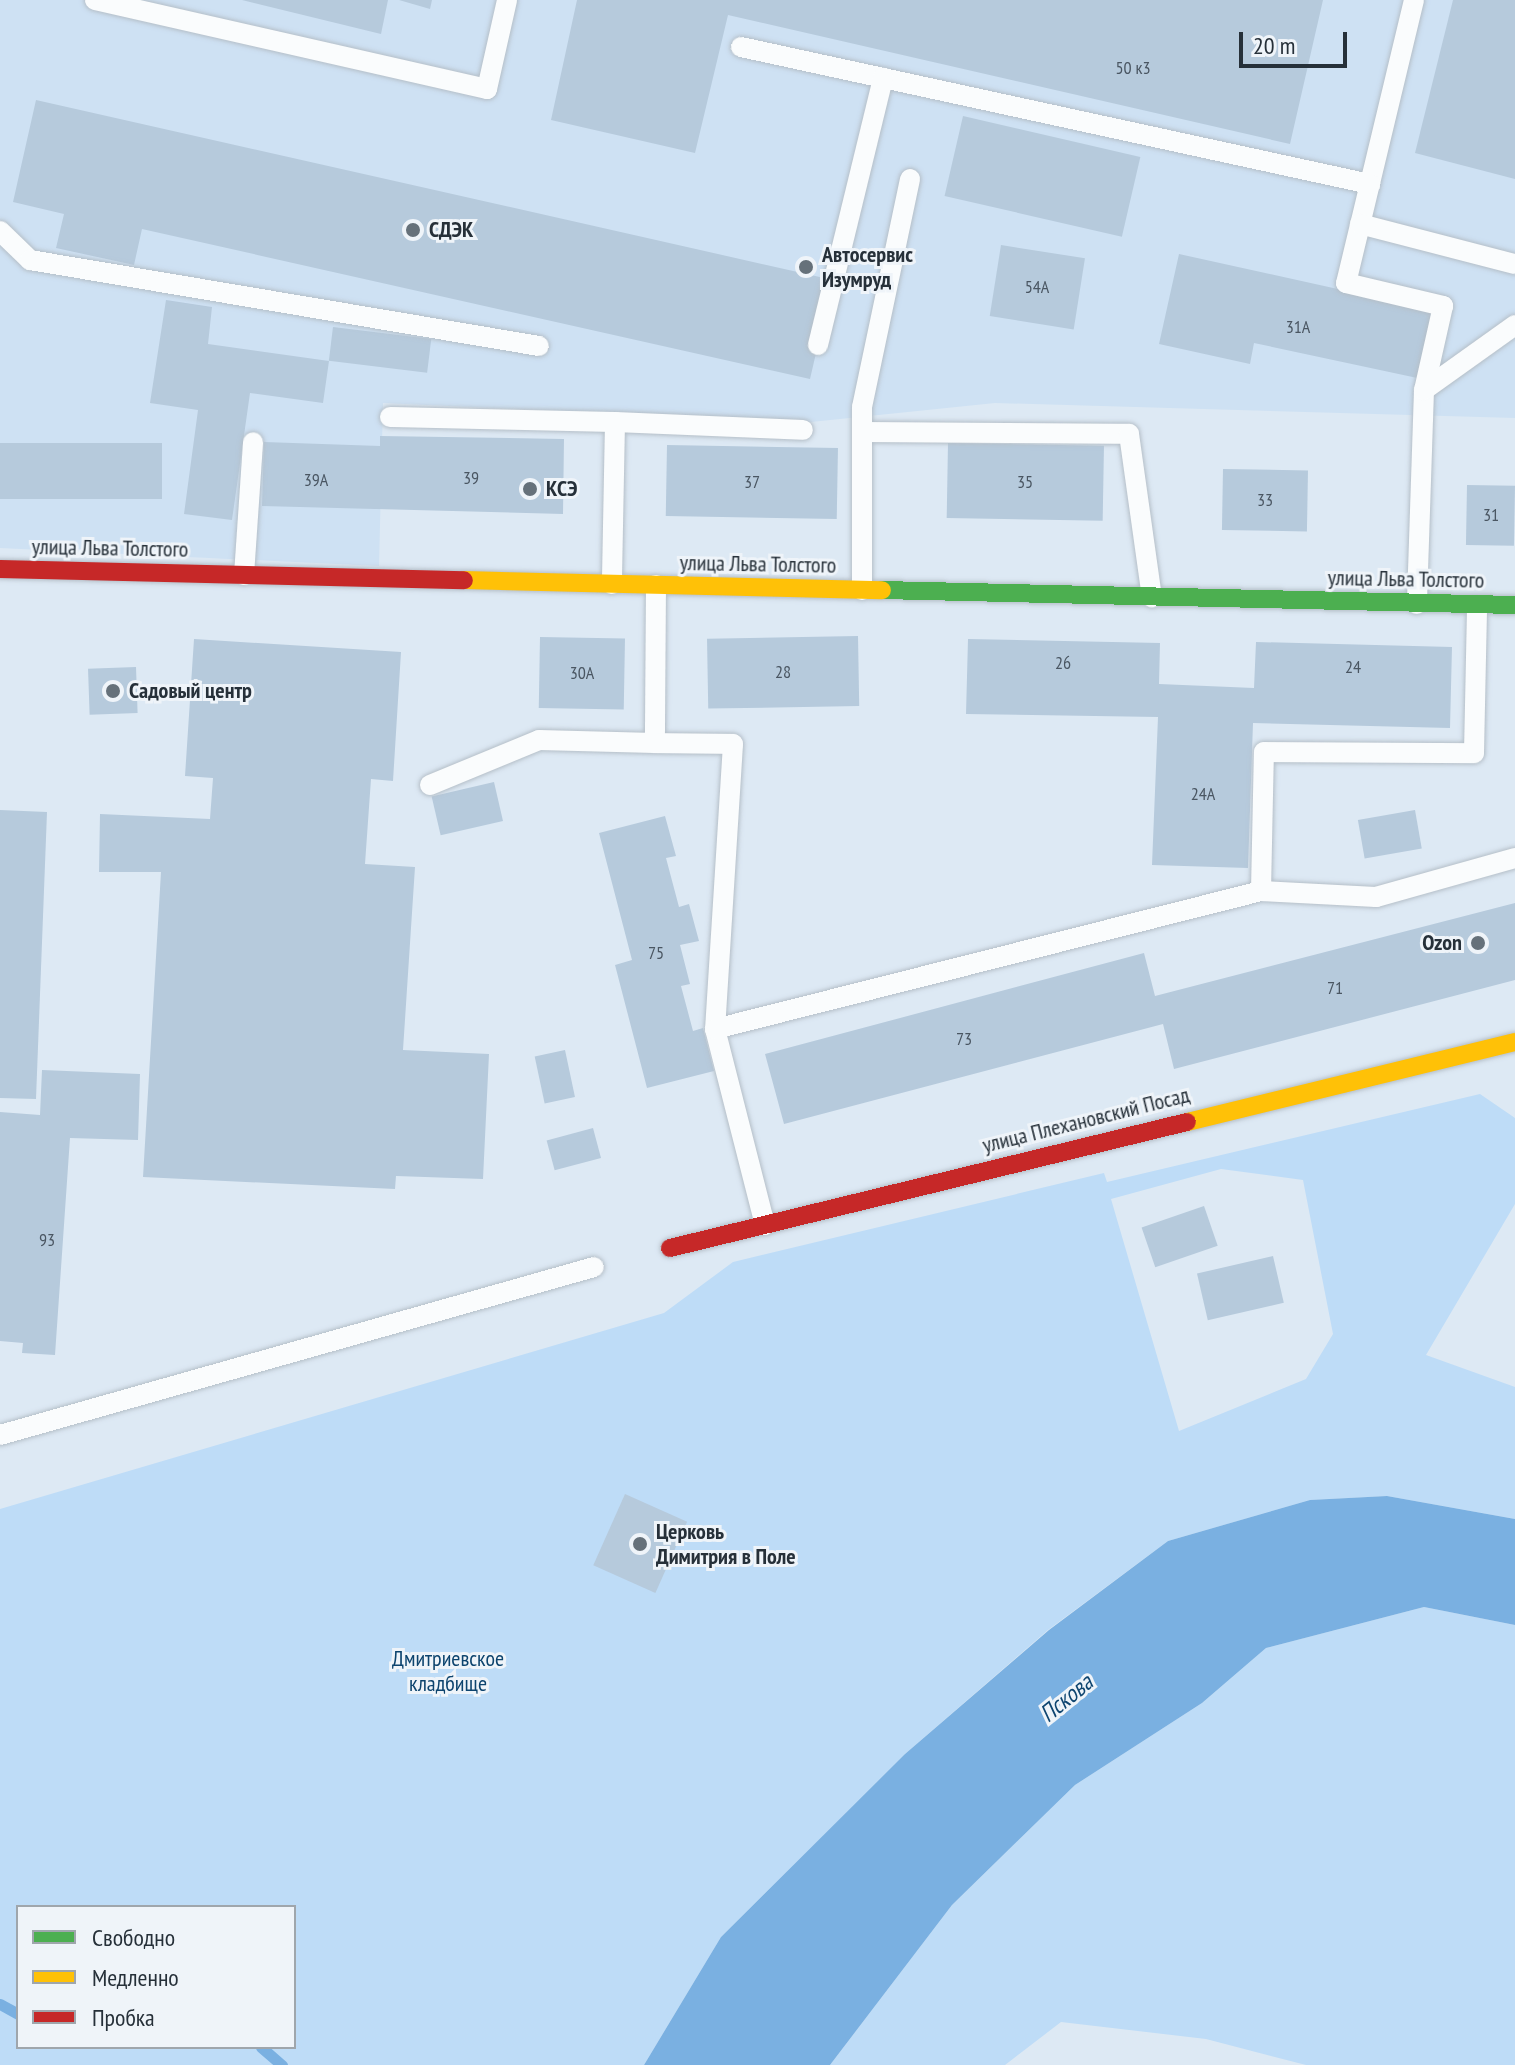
<!DOCTYPE html>
<meta charset="utf-8">
<style>
body{margin:0}
#map{position:relative;width:1515px;height:2065px;overflow:hidden;background:#dde9f4;font-family:"PT Sans Narrow",sans-serif}
div>[style]{position:absolute}
[style*='--x']{left:calc(var(--x)*1px);top:calc(var(--y)*1px);width:calc(var(--w)*1px);rotate:calc(var(--a)*1deg)}
.built>*{inset:0;background:#cee1f3}
.green>*{inset:0;background:#bedcf7}
.water>*{inset:0;background:#7ab0e1}
.stream>*{height:11px;margin:-5.5px;padding:0 5.5px;transform-origin:5.5px;border-radius:5.5px;background:#7ab0e1}
.building>*{inset:0;background:#b6cadc;transform-origin:0 0}
.roads{filter:drop-shadow(0 0 2px #b5bfc8) drop-shadow(0 0 2px #b5bfc8)}
.lane>*{height:20px;margin:-10px;padding:0 10px;transform-origin:10px;border-radius:10px;background:#fafcfd}
.fast>*{height:18px;margin:-9px;padding:0 9px;transform-origin:9px;border-radius:9px;background:#4caf50}
.slow>*{height:18px;margin:-9px;padding:0 9px;transform-origin:9px;border-radius:9px;background:#ffc107}
.jam>*{height:18px;margin:-9px;padding:0 9px;transform-origin:9px;border-radius:9px;background:#c62828}
.dots>*{width:22px;height:22px;translate:-50% -50%;box-sizing:border-box;border:4px solid #eff4f9;border-radius:50%}
span{translate:-50% -50%;white-space:nowrap;text-align:center;line-height:1.15;-webkit-text-stroke:6px #eff4f9;paint-order:stroke}
.number-label{font-size:18px;color:#4a5662}
.number-label span{-webkit-text-stroke-width:0}
.poi-label{font-size:22px;color:#263039;font-weight:700}
.left{translate:0 -50%;text-align:left}
.right{translate:-100% -50%;text-align:right}
.street-label{font-size:22px;color:#263039}
.park-label{font-size:22px;color:#0d446e}
.water-label{font-size:24px;color:#0e4570;font-style:italic}
.legend{position:absolute;left:16px;top:1905px;width:280px;height:144px;box-sizing:border-box;background:#eff4f9;border:2px solid #9fa6ac;margin:0;padding:10px 14px;list-style:none;font-size:24px;color:#263039}
.legend li{display:flex;align-items:center;gap:16px;height:40px}
.legend b{width:40px;border:2px solid #9fa6ac}
.scale{position:absolute;left:1239px;top:32px;width:108px;height:36px;box-sizing:border-box;border:4px solid #263039;border-top:0;padding-left:10px;font-size:24px;line-height:28px;white-space:nowrap;color:#263039;-webkit-text-stroke:6px #eff4f9;paint-order:stroke}
</style>
<div id="map">
<div class="built">
<i style="clip-path:polygon(0 0,1515px 0,1515px 418px,995px 403px,811px 422px,383px 403px,379px 566px,0 548px)"></i>
</div>
<div class="green">
<i style="clip-path:polygon(evenodd,1480px 1094px,1515px 1118px,1515px 1204px,1426px 1355px,1515px 1387px,1515px 1519px,1387px 1496px,1310px 1500px,1168px 1541px,1048px 1630px,905px 1754px,721px 1937px,644px 2065px,0 2065px,0 1509px,664px 1313px,733px 1262px,1104px 1173px,1107px 1182px,1480px 1094px,1221px 1169px,1303px 1180px,1333px 1334px,1306px 1379px,1179px 1431px,1111px 1199px,1221px 1169px,1480px 1094px,18px 1907px,294px 1907px,294px 2047px,18px 2047px,18px 1907px)"></i>
<i style="clip-path:polygon(1424px 1607px,1515px 1625px,1515px 2065px,1306px 2065px,1206px 2039px,1061px 2022px,1005px 2065px,830px 2065px,952px 1905px,1075px 1785px,1202px 1703px,1266px 1648px)"></i>
</div>
<div class="water">
<i style="clip-path:polygon(1387px 1496px,1515px 1519px,1515px 1625px,1424px 1607px,1266px 1648px,1202px 1703px,1075px 1785px,952px 1905px,830px 2065px,644px 2065px,721px 1937px,905px 1754px,1049px 1630px,1168px 1541px,1310px 1500px)"></i>
</div>
<div class="stream">
<i style="--x:0;--y:2004;--w:21;--a:29"></i>
<i style="--x:261;--y:2047;--w:28;--a:41"></i>
</div>
<div class="building">
<i style="clip-path:polygon(242px 0,388px 0,381px 34px)"></i>
<i style="clip-path:polygon(399px 0,432px 0,430px 9px)"></i>
<i style="clip-path:polygon(577px 0,1323px 0,1290px 144px,728px 15px,695px 153px,551px 120px)"></i>
<i style="clip-path:polygon(1453px 0,1515px 0,1515px 179px,1415px 153px)"></i>
<i style="clip-path:polygon(36px 100px,833px 280px,810px 379px,142px 229px,134px 265px,56px 248px,64px 214px,13px 202px)"></i>
<i style="left:963px;top:116px;width:182px;height:82px;rotate:13deg"></i>
<i style="left:1001px;top:245px;width:85px;height:72px;rotate:9deg"></i>
<i style="clip-path:polygon(1179px 254px,1437px 311px,1422px 379px,1254px 343px,1250px 364px,1159px 344px)"></i>
<i style="clip-path:polygon(166px 300px,212px 307px,208px 344px,329px 361px,323px 403px,250px 393px,232px 520px,184px 514px,198px 410px,150px 403px)"></i>
<i style="left:333px;top:327px;width:99px;height:34px;rotate:7deg"></i>
<i style="clip-path:polygon(380px 436px,564px 439px,563px 514px,262px 506px,264px 442px,380px 446px)"></i>
<i style="left:0;top:443px;width:162px;height:56px"></i>
<i style="left:948px;top:443px;width:156px;height:75px;rotate:1deg"></i>
<i style="left:667px;top:445px;width:171px;height:71px;rotate:1deg"></i>
<i style="left:1223px;top:469px;width:85px;height:61px;rotate:1deg"></i>
<i style="left:1467px;top:485px;width:48px;height:60px;rotate:1deg"></i>
<i style="left:858px;top:636px;width:70px;height:151px;rotate:89deg"></i>
<i style="left:540px;top:637px;width:85px;height:71px;rotate:1deg"></i>
<i style="clip-path:polygon(194px 639px,401px 652px,393px 781px,371px 779px,365px 864px,415px 867px,403px 1050px,489px 1054px,483px 1179px,396px 1176px,395px 1189px,143px 1177px,161px 872px,99px 872px,100px 814px,210px 819px,213px 778px,185px 776px)"></i>
<i style="clip-path:polygon(968px 639px,1160px 643px,1159px 684px,1254px 688px,1256px 642px,1452px 647px,1450px 728px,1253px 723px,1248px 868px,1152px 865px,1158px 717px,966px 714px)"></i>
<i style="left:136px;top:667px;width:46px;height:48px;rotate:88deg"></i>
<i style="left:494px;top:782px;width:40px;height:64px;rotate:77deg"></i>
<i style="clip-path:polygon(0 810px,47px 812px,36px 1099px,0 1098px)"></i>
<i style="left:1415px;top:810px;width:39px;height:58px;rotate:80deg"></i>
<i style="clip-path:polygon(665px 816px,676px 856px,666px 858px,679px 907px,689px 904px,699px 941px,680px 945px,690px 984px,681px 986px,693px 1031px,703px 1028px,714px 1071px,647px 1088px,615px 965px,632px 960px,599px 833px)"></i>
<i style="clip-path:polygon(1515px 903px,1515px 980px,1174px 1069px,1163px 1024px,784px 1124px,765px 1054px,1144px 953px,1155px 996px)"></i>
<i style="left:565px;top:1050px;width:48px;height:31px;rotate:78deg"></i>
<i style="clip-path:polygon(42px 1070px,140px 1074px,138px 1140px,70px 1138px,55px 1355px,22px 1353px,23px 1343px,0 1341px,0 1112px,40px 1115px)"></i>
<i style="left:593px;top:1128px;width:31px;height:48px;rotate:75deg"></i>
<i style="left:1204px;top:1206px;width:42px;height:66px;rotate:71deg"></i>
<i style="left:1273px;top:1256px;width:48px;height:78px;rotate:77deg"></i>
<i style="left:625px;top:1494px;width:68px;height:78px;rotate:24deg"></i>
</div>
<div class="roads">
<div class="lane">
<i style="--x:95;--y:0;--w:402;--a:12.8"></i>
<i style="--x:487;--y:89;--w:91;--a:-77.3"></i>
<i style="--x:1414;--y:0;--w:291;--a:103.5"></i>
<i style="--x:1346;--y:283;--w:100;--a:13.3"></i>
<i style="--x:1443;--y:306;--w:86;--a:102.7"></i>
<i style="--x:1424;--y:390;--w:214;--a:91.9"></i>
<i style="--x:741;--y:47;--w:644;--a:12.29"></i>
<i style="--x:1360;--y:224;--w:160;--a:14.5"></i>
<i style="--x:0;--y:231;--w:42;--a:44"></i>
<i style="--x:30;--y:260;--w:516;--a:9.59"></i>
<i style="--x:818;--y:345;--w:275;--a:-76.3"></i>
<i style="--x:1424;--y:390;--w:112;--a:-35.5"></i>
<i style="--x:390;--y:417;--w:225;--a:1.3"></i>
<i style="--x:615;--y:422;--w:162;--a:91.1"></i>
<i style="--x:615;--y:422;--w:188;--a:2.4"></i>
<i style="--x:862;--y:432;--w:267;--a:0.4"></i>
<i style="--x:1129;--y:434;--w:165;--a:82"></i>
<i style="--x:244;--y:575;--w:133;--a:-86.1"></i>
<i style="--x:656;--y:585;--w:158;--a:90.4"></i>
<i style="--x:655;--y:743;--w:78;--a:0.7"></i>
<i style="--x:733;--y:744;--w:286;--a:93.6"></i>
<i style="--x:862;--y:590;--w:183;--a:-90"></i>
<i style="--x:862;--y:407;--w:233;--a:-78.1"></i>
<i style="--x:430;--y:785;--w:118;--a:-22.4"></i>
<i style="--x:539;--y:740;--w:116;--a:1.5"></i>
<i style="--x:1261;--y:891;--w:139;--a:-88.8"></i>
<i style="--x:1264;--y:752;--w:210;--a:0.3"></i>
<i style="--x:1474;--y:753;--w:148;--a:-88.8"></i>
<i style="--x:765;--y:1225;--w:202;--a:-104.3"></i>
<i style="--x:715;--y:1029;--w:563;--a:-14.18"></i>
<i style="--x:1261;--y:891;--w:115;--a:3"></i>
<i style="--x:1376;--y:897;--w:144;--a:-15.7"></i>
<i style="--x:0;--y:1435;--w:617;--a:-15.79"></i>
</div>
<div class="fast">
<i style="--x:882;--y:590;--w:633;--a:1.36"></i>
</div>
<div class="slow">
<i style="--x:464;--y:580;--w:418;--a:1.4"></i>
<i style="--x:1187;--y:1122;--w:338;--a:-13.7"></i>
</div>
<div class="jam">
<i style="--x:0;--y:569;--w:464;--a:1.4"></i>
<i style="--x:670;--y:1248;--w:532;--a:-13.7"></i>
</div>
</div>
<div class="dots">
<i style="left:413px;top:230px;background:#66717a"></i>
<i style="left:806px;top:267px;background:#66717a"></i>
<i style="left:530px;top:489px;background:#66717a"></i>
<i style="left:113px;top:691px;background:#66717a"></i>
<i style="left:1478px;top:943px;background:#66717a"></i>
<i style="left:640px;top:1544px;background:#66717a"></i>
</div>
<div class="number-label">
<span style="left:1133px;top:68px">50 к3</span>
<span style="left:1037px;top:287px">54А</span>
<span style="left:1298px;top:327px">31А</span>
<span style="left:471px;top:478px">39</span>
<span style="left:316px;top:480px">39А</span>
<span style="left:752px;top:482px">37</span>
<span style="left:1025px;top:482px">35</span>
<span style="left:1265px;top:500px">33</span>
<span style="left:1491px;top:515px">31</span>
<span style="left:1063px;top:663px">26</span>
<span style="left:1353px;top:667px">24</span>
<span style="left:783px;top:672px">28</span>
<span style="left:582px;top:673px">30А</span>
<span style="left:1203px;top:794px">24А</span>
<span style="left:656px;top:953px">75</span>
<span style="left:1335px;top:988px">71</span>
<span style="left:964px;top:1039px">73</span>
<span style="left:47px;top:1240px">93</span>
</div>
<div class="poi-label">
<span class="left" style="left:429px;top:230px">СДЭК</span>
<span class="left" style="left:822px;top:267px">Автосервис<br>Изумруд</span>
<span class="left" style="left:546px;top:489px">КСЭ</span>
<span class="left" style="left:129px;top:691px">Садовый центр</span>
<span class="right" style="left:1462px;top:943px">Ozon</span>
<span class="left" style="left:656px;top:1544px">Церковь<br>Димитрия в Поле</span>
</div>
<div class="street-label">
<span style="left:110px;top:548px;rotate:1deg">улица Льва Толстого</span>
<span style="left:758px;top:564px;rotate:1deg">улица Льва Толстого</span>
<span style="left:1406px;top:579px;rotate:1deg">улица Льва Толстого</span>
<span style="left:1086px;top:1120px;rotate:-14deg">улица Плехановский Посад</span>
</div>
<div class="park-label">
<span style="left:448px;top:1671px">Дмитриевское<br>кладбище</span>
</div>
<div class="water-label">
<span style="left:1066px;top:1698px;rotate:-39deg">Пскова</span>
</div>
<ul class="legend">
<li><b style="height:10px;background:#4caf50"></b>Свободно</li>
<li><b style="height:10px;background:#ffc107"></b>Медленно</li>
<li><b style="height:10px;background:#c62828"></b>Пробка</li>
</ul>
<div class="scale">20 m</div>
</div>
